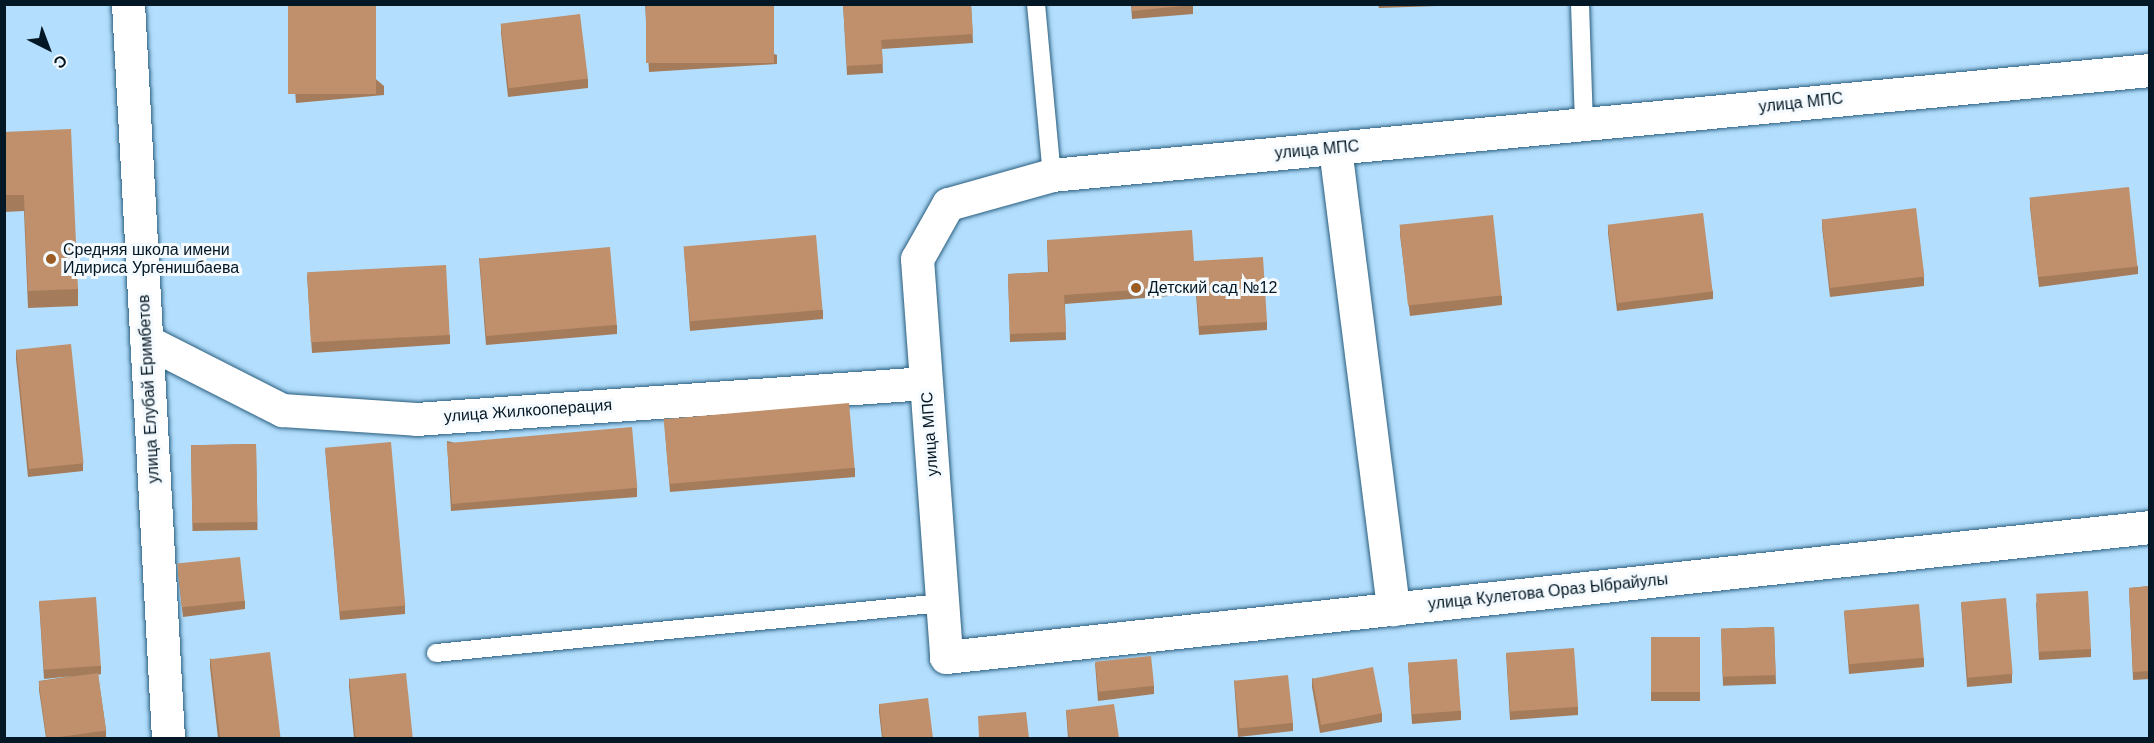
<!DOCTYPE html>
<meta charset="utf-8">
<style>
body{margin:0}
#map{position:relative;width:2154px;height:743px;overflow:hidden;background:#b3defd;font-family:Arial,sans-serif}
div>[style]{position:absolute}
[style*='--x']{left:calc(var(--x)*1px);top:calc(var(--y)*1px);width:calc(var(--w)*1px);rotate:calc(var(--a)*1deg)}
.roads{filter:drop-shadow(0 0 2px #295d7e) drop-shadow(0 0 2px #295d7e)}
.lane>*{height:18px;margin:-9px;padding:0 9px;transform-origin:9px;border-radius:9px;background:#fff}
.street>*{height:33px;margin:-16.5px;padding:0 16.5px;transform-origin:16.5px;border-radius:16.5px;background:#fff}
.wall>*{inset:0;background:#a47c5c;transform-origin:0 0}
.building>*{inset:0;background:#bf906b;transform-origin:0 0}
.dots>*{width:16px;height:16px;translate:-50% -50%;box-sizing:border-box;border:3px solid #f4fafe;border-radius:50%}
span{translate:-50% -50%;white-space:nowrap;text-align:center;line-height:1.15;-webkit-text-stroke:6px #f4fafe;paint-order:stroke}
.street-label{font-size:16px;color:#031724}
.poi-label{font-size:16px;color:#031724}
.left{translate:0 -50%;text-align:left}
.frame{position:absolute;inset:0;border:6px solid #031724;pointer-events:none}
.north{position:absolute;left:18px;top:18px;width:60px;height:60px;-webkit-text-stroke:4px #f4fafe;paint-order:stroke;rotate:138deg;font-size:16px;font-weight:700;line-height:24px;text-align:center;color:#031724}
.north::after{content:'';display:block;margin:auto;width:21px;height:27px;background:#031724;clip-path:polygon(50% 0,100% 100%,50% 72%,0 100%)}
</style>
<div id="map">
<div class="roads">
<div class="lane">
<i style="--x:1036;--y:4;--w:172;--a:84.7"></i>
<i style="--x:1580;--y:4;--w:120;--a:88.1"></i>
<i style="--x:436;--y:653;--w:508;--a:-5.64"></i>
</div>
<div class="street">
<i style="--x:128;--y:4;--w:735;--a:86.88"></i>
<i style="--x:2150;--y:70;--w:1103;--a:174.54"></i>
<i style="--x:1052;--y:175;--w:108;--a:164.4"></i>
<i style="--x:948;--y:204;--w:63;--a:119.4"></i>
<i style="--x:917;--y:259;--w:399;--a:85.8"></i>
<i style="--x:946;--y:657;--w:1211;--a:-6.16"></i>
<i style="--x:1335;--y:148;--w:465;--a:82.8"></i>
<i style="--x:146;--y:341;--w:153;--a:26.9"></i>
<i style="--x:282;--y:410;--w:134;--a:3.8"></i>
<i style="--x:416;--y:419;--w:511;--a:-4.04"></i>
</div>
</div>
<div class="wall">
<i style="clip-path:polygon(288px 4px,384px 86px,384px 95px,296px 103px)"></i>
<i style="clip-path:polygon(645px 4px,777px 55px,777px 64px,649px 72px)"></i>
<i style="clip-path:polygon(843px 4px,971px 4px,973px 43px,882px 49px,883px 73px,847px 75px)"></i>
<i style="clip-path:polygon(1131px 4px,1193px 4px,1193px 14px,1132px 19px)"></i>
<i style="clip-path:polygon(1378px 4px,1437px 4px,1437px 6px,1379px 8px)"></i>
<i style="clip-path:polygon(501px 24px,588px 79px,588px 88px,508px 97px,501px 33px)"></i>
<i style="clip-path:polygon(4px 132px,78px 289px,78px 306px,28px 308px,24px 211px,4px 212px)"></i>
<i style="clip-path:polygon(2030px 199px,2138px 266px,2138px 274px,2039px 287px,2030px 207px)"></i>
<i style="clip-path:polygon(1822px 219px,1924px 277px,1924px 286px,1830px 297px,1822px 227px)"></i>
<i style="clip-path:polygon(1608px 225px,1713px 291px,1713px 299px,1617px 311px,1608px 233px)"></i>
<i style="clip-path:polygon(1400px 226px,1502px 296px,1502px 305px,1410px 316px,1400px 235px)"></i>
<i style="clip-path:polygon(1047px 240px,1194px 261px,1267px 322px,1267px 330px,1199px 335px,1196px 294px,1065px 304px,1066px 340px,1010px 342px,1008px 274px,1048px 272px)"></i>
<i style="clip-path:polygon(684px 247px,823px 310px,823px 319px,690px 331px)"></i>
<i style="clip-path:polygon(479px 258px,617px 325px,617px 334px,486px 345px)"></i>
<i style="clip-path:polygon(307px 275px,450px 335px,450px 344px,312px 353px)"></i>
<i style="clip-path:polygon(16px 350px,83px 463px,83px 471px,28px 477px,16px 359px)"></i>
<i style="clip-path:polygon(664px 418px,855px 468px,855px 477px,670px 492px)"></i>
<i style="clip-path:polygon(447px 441px,637px 488px,637px 497px,451px 511px)"></i>
<i style="left:256px;top:444px;width:86px;height:65px;rotate:89deg"></i>
<i style="clip-path:polygon(325px 448px,405px 605px,405px 614px,340px 620px)"></i>
<i style="clip-path:polygon(178px 565px,245px 601px,245px 609px,183px 617px,178px 573px)"></i>
<i style="clip-path:polygon(2150px 586px,2150px 679px,2133px 680px,2129px 588px)"></i>
<i style="clip-path:polygon(39px 602px,101px 666px,101px 674px,98px 675px,106px 730px,106px 738px,46px 738px,39px 690px,39px 681px,73px 676px,44px 679px)"></i>
<i style="clip-path:polygon(1961px 602px,2012px 674px,2012px 683px,1967px 687px)"></i>
<i style="clip-path:polygon(2036px 602px,2091px 649px,2091px 657px,2039px 660px)"></i>
<i style="clip-path:polygon(1844px 611px,1924px 658px,1924px 667px,1849px 674px)"></i>
<i style="left:1774px;top:627px;width:57px;height:53px;rotate:88deg"></i>
<i style="left:1651px;top:637px;width:49px;height:64px"></i>
<i style="clip-path:polygon(1506px 653px,1578px 707px,1578px 715px,1510px 720px)"></i>
<i style="clip-path:polygon(210px 658px,280px 738px,218px 738px,210px 667px)"></i>
<i style="clip-path:polygon(1095px 663px,1154px 686px,1154px 694px,1098px 701px)"></i>
<i style="clip-path:polygon(1408px 663px,1461px 711px,1461px 720px,1412px 724px)"></i>
<i style="clip-path:polygon(349px 678px,413px 738px,354px 738px,349px 687px)"></i>
<i style="clip-path:polygon(1312px 678px,1382px 713px,1382px 722px,1320px 733px,1312px 687px)"></i>
<i style="clip-path:polygon(1234px 680px,1293px 723px,1293px 731px,1238px 737px)"></i>
<i style="clip-path:polygon(879px 704px,933px 738px,882px 738px,879px 712px)"></i>
<i style="clip-path:polygon(1066px 710px,1119px 738px,1068px 738px)"></i>
</div>
<div class="building">
<i style="left:288px;top:4px;width:88px;height:90px"></i>
<i style="left:646px;top:4px;width:128px;height:59px"></i>
<i style="clip-path:polygon(843px 4px,971px 4px,973px 34px,881px 40px,883px 64px,847px 66px)"></i>
<i style="clip-path:polygon(1132px 4px,1193px 4px,1193px 5px,1132px 11px)"></i>
<i style="left:580px;top:14px;width:65px;height:80px;rotate:83deg"></i>
<i style="clip-path:polygon(71px 129px,78px 289px,28px 291px,24px 195px,4px 195px,4px 132px)"></i>
<i style="left:2129px;top:187px;width:80px;height:100px;rotate:84deg"></i>
<i style="left:1916px;top:208px;width:69px;height:95px;rotate:83deg"></i>
<i style="left:1703px;top:213px;width:79px;height:96px;rotate:83deg"></i>
<i style="left:1493px;top:215px;width:81px;height:94px;rotate:84deg"></i>
<i style="clip-path:polygon(1192px 230px,1194px 261px,1263px 257px,1267px 322px,1199px 326px,1196px 286px,1064px 295px,1066px 332px,1010px 334px,1008px 274px,1049px 272px,1047px 240px)"></i>
<i style="left:816px;top:235px;width:75px;height:133px;rotate:85deg"></i>
<i style="left:610px;top:247px;width:78px;height:131px;rotate:85deg"></i>
<i style="left:446px;top:265px;width:70px;height:139px;rotate:87deg"></i>
<i style="left:71px;top:344px;width:120px;height:55px;rotate:84deg"></i>
<i style="left:849px;top:403px;width:65px;height:186px;rotate:85deg"></i>
<i style="left:632px;top:427px;width:61px;height:186px;rotate:85deg"></i>
<i style="left:391px;top:442px;width:164px;height:66px;rotate:85deg"></i>
<i style="left:256px;top:444px;width:78px;height:65px;rotate:89deg"></i>
<i style="left:240px;top:557px;width:44px;height:63px;rotate:84deg"></i>
<i style="clip-path:polygon(2150px 586px,2150px 671px,2133px 672px,2129px 588px)"></i>
<i style="left:2088px;top:591px;width:58px;height:52px;rotate:87deg"></i>
<i style="left:96px;top:597px;width:69px;height:57px;rotate:86deg"></i>
<i style="left:2006px;top:598px;width:76px;height:45px;rotate:85deg"></i>
<i style="left:1919px;top:604px;width:54px;height:75px;rotate:85deg"></i>
<i style="left:1774px;top:627px;width:48px;height:53px;rotate:88deg"></i>
<i style="left:1651px;top:637px;width:49px;height:55px"></i>
<i style="left:1574px;top:648px;width:59px;height:68px;rotate:86deg"></i>
<i style="left:270px;top:652px;width:87px;height:60px;rotate:83deg"></i>
<i style="left:1151px;top:656px;width:30px;height:56px;rotate:84deg"></i>
<i style="left:1457px;top:659px;width:52px;height:49px;rotate:86deg"></i>
<i style="left:1373px;top:667px;width:47px;height:62px;rotate:79deg"></i>
<i style="left:98px;top:673px;width:58px;height:60px;rotate:82deg"></i>
<i style="left:406px;top:673px;width:65px;height:57px;rotate:84deg"></i>
<i style="left:1288px;top:675px;width:48px;height:54px;rotate:84deg"></i>
<i style="clip-path:polygon(928px 698px,933px 738px,883px 738px,879px 704px)"></i>
<i style="clip-path:polygon(1114px 704px,1119px 738px,1069px 738px,1066px 710px)"></i>
<i style="clip-path:polygon(1026px 712px,1029px 738px,979px 738px,978px 716px)"></i>
</div>
<div class="dots">
<i style="left:51px;top:259px;background:#9c5d24"></i>
<i style="left:1136px;top:288px;background:#9c5d24"></i>
</div>
<div class="street-label">
<span style="left:1801px;top:103px;rotate:-6deg">улица МПС</span>
<span style="left:1317px;top:150px;rotate:-5deg">улица МПС</span>
<span style="left:149px;top:389px;rotate:-93deg">улица Елубай Еримбетов</span>
<span style="left:528px;top:411px;rotate:-4deg">улица Жилкооперация</span>
<span style="left:930px;top:434px;rotate:-94deg">улица МПС</span>
<span style="left:1548px;top:592px;rotate:-6deg">улица Кулетова Ораз Ыбрайулы</span>
</div>
<div class="poi-label">
<span class="left" style="left:63px;top:259px">Средняя школа имени<br>Идириса Ургенишбаева</span>
<span class="left" style="left:1148px;top:288px">Детский сад №12</span>
</div>
<div class="frame"></div>
<div class="north">С</div>
</div>
